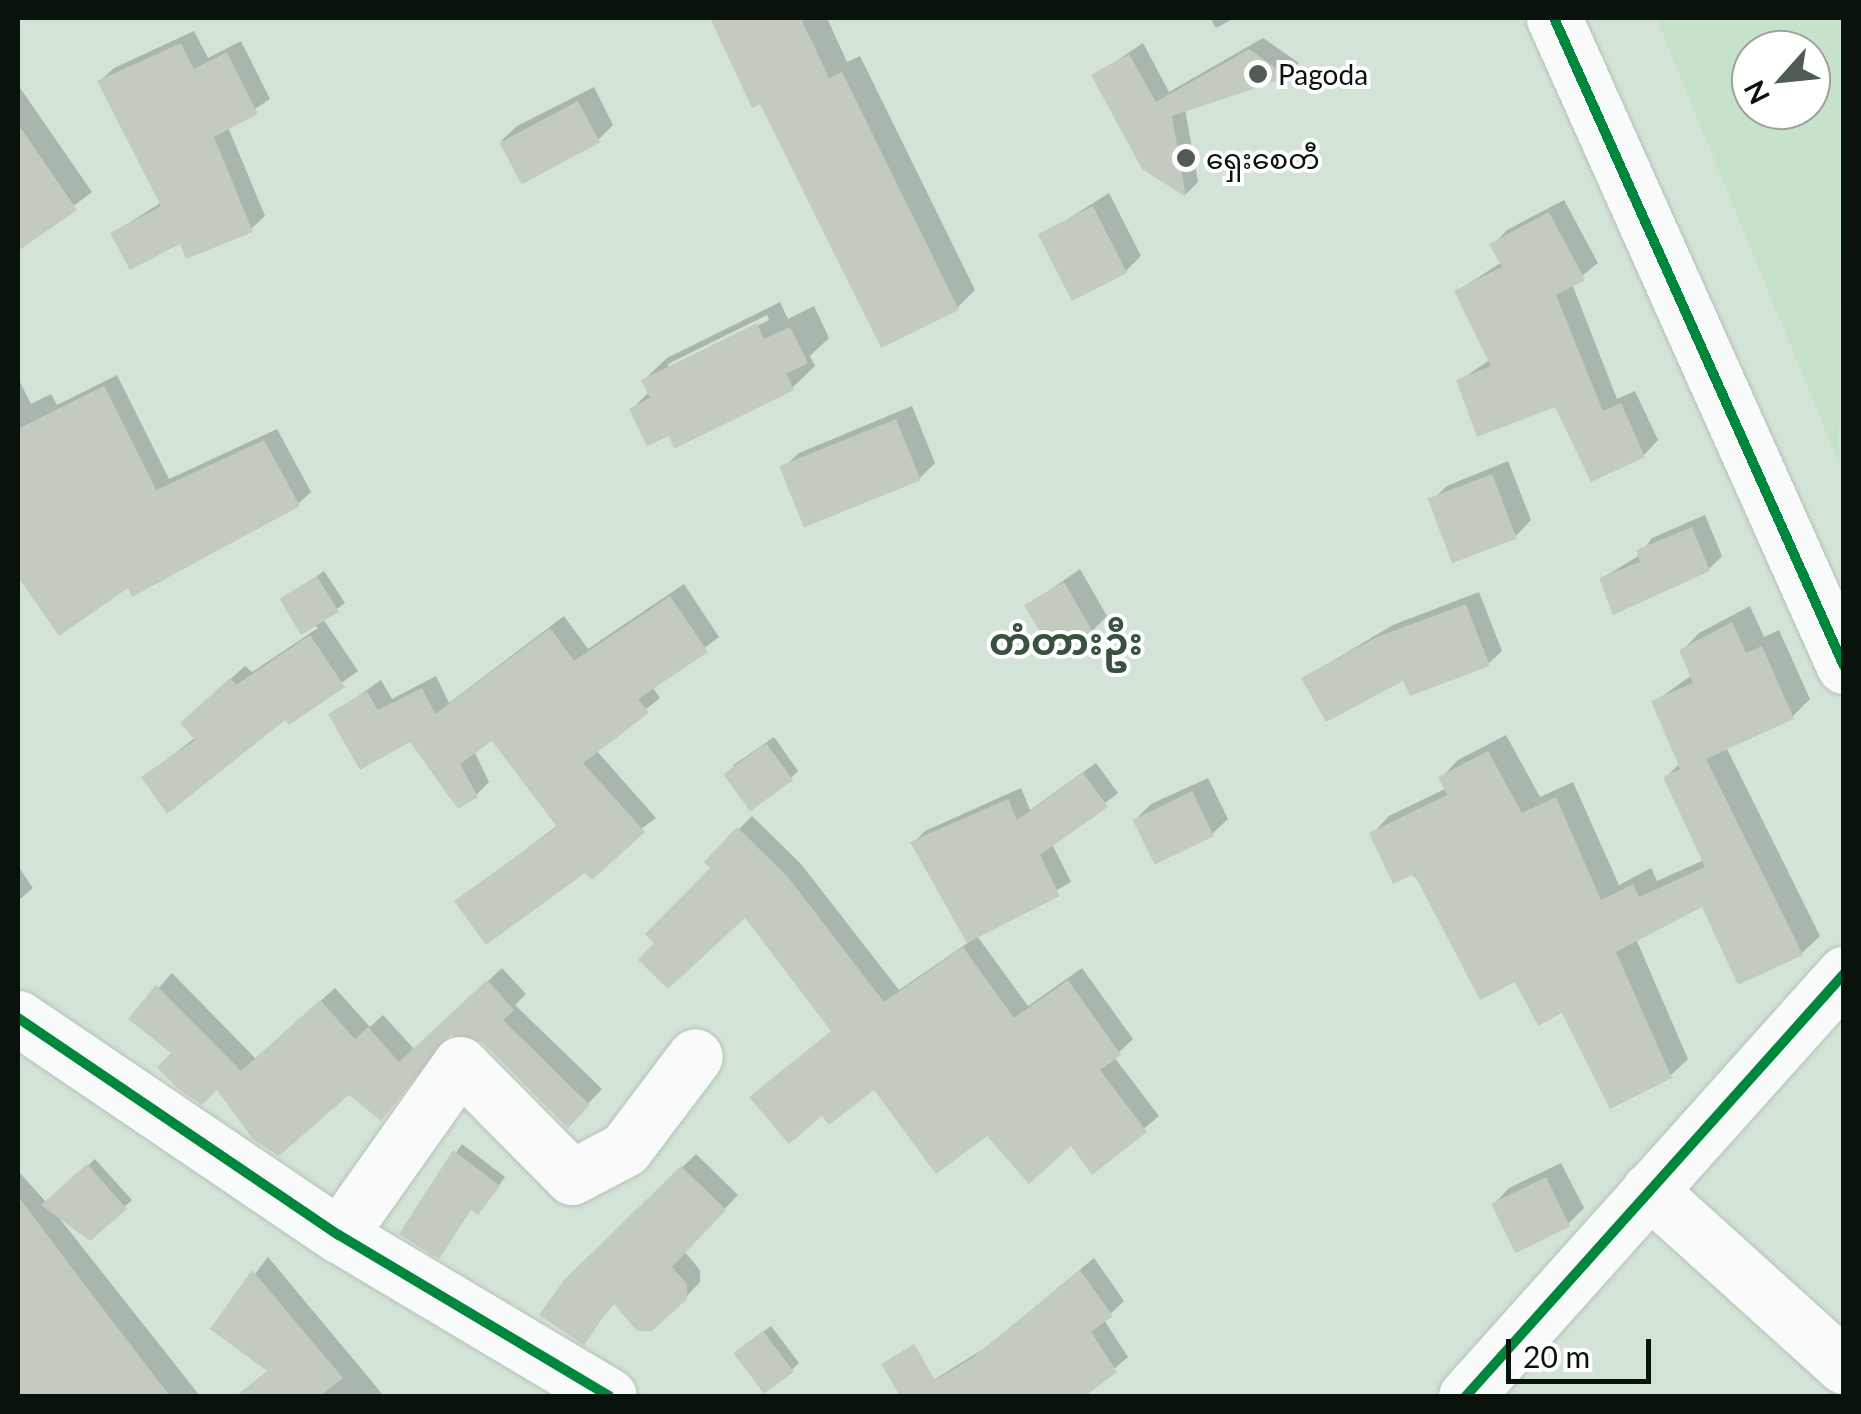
<!DOCTYPE html>
<meta charset="utf-8">
<style>
body{margin:0}
#map{position:relative;width:1861px;height:1414px;overflow:hidden;background:#d3e4d6;font-family:Lato,"Noto Sans Myanmar",sans-serif}
div>[style]{position:absolute}
[style*='--x']{left:calc(var(--x)*1px);top:calc(var(--y)*1px);width:calc(var(--w)*1px);rotate:calc(var(--a)*1deg)}
.built>*{inset:0;background:#c7e2cb}
.shadow>*{inset:0;background:#0003}
.building>*{inset:0;background:#c3cbbf;transform-origin:0 0}
.roads{filter:drop-shadow(0 0 2px #b5c1b7) drop-shadow(0 0 2px #b5c1b7)}
.minor>*{height:55px;margin:-27.5px;padding:0 27.5px;transform-origin:27.5px;border-radius:27.5px;background:#f8fbf9}
.cycleway>*{height:10px;margin:-5px;padding:0 5px;transform-origin:5px;border-radius:5px;background:#00873e}
.dots>*{width:28px;height:28px;translate:-50% -50%;box-sizing:border-box;border:5px solid #fff;border-radius:50%}
span{translate:-50% -50%;white-space:nowrap;text-align:center;line-height:1.15;-webkit-text-stroke:8px #fff;paint-order:stroke}
.poi-label{font-size:28px;color:#09130b}
.left{translate:0 -50%;text-align:left}
.district-label{font-size:38px;color:#39513d;font-weight:700}
.frame{position:absolute;inset:0;border:20px solid #09130b;pointer-events:none}
.north{position:absolute;left:1731px;top:30px;width:100px;height:100px;box-sizing:border-box;background:#fff;border:2px solid #9da19d;border-radius:50%;rotate:243deg;font-size:28px;font-weight:700;line-height:40px;text-align:center;color:#09130b}
.north::after{content:'';display:block;margin:auto;width:35px;height:45px;background:#505c52;clip-path:polygon(50% 0,100% 100%,50% 72%,0 100%)}
.scale{position:absolute;left:1506px;top:1339px;width:145px;height:45px;box-sizing:border-box;border:5px solid #09130b;border-top:0;padding-left:12px;font-size:30px;line-height:35px;white-space:nowrap;color:#09130b;-webkit-text-stroke:8px #fff;paint-order:stroke}
</style>
<div id="map">
<div class="built">
<i style="clip-path:polygon(evenodd,1656px 18px,1843px 18px,1839px 464px,1656px 18px,1751px 50px,1811px 50px,1811px 110px,1751px 110px,1751px 50px)"></i>
</div>
<div class="shadow">
<i style="clip-path:polygon(713px 18px,827px 18px,847px 62px,860px 56px,975px 290px,957px 308px,762px 101px,753px 105px)"></i>
<i style="clip-path:polygon(1210px 18px,1235px 18px,1216px 28px)"></i>
<i style="clip-path:polygon(194px 31px,208px 58px,241px 41px,270px 99px,228px 127px,265px 216px,251px 229px,181px 241px,113px 233px,162px 202px,100px 81px,114px 68px)"></i>
<i style="clip-path:polygon(1263px 38px,1299px 63px,1287px 74px,1185px 109px,1198px 182px,1186px 194px,1144px 167px,1094px 76px,1143px 43px,1169px 92px)"></i>
<i style="clip-path:polygon(18px 85px,92px 192px,18px 248px)"></i>
<i style="clip-path:polygon(594px 87px,613px 125px,598px 140px,501px 141px,517px 126px)"></i>
<i style="clip-path:polygon(1109px 193px,1141px 256px,1126px 271px,1041px 236px)"></i>
<i style="clip-path:polygon(1564px 200px,1598px 263px,1572px 284px,1617px 399px,1635px 391px,1658px 440px,1644px 455px,1556px 404px,1459px 381px,1491px 359px,1457px 291px,1502px 262px,1493px 245px,1507px 230px)"></i>
<i style="clip-path:polygon(evenodd,780px 302px,788px 319px,814px 306px,829px 338px,810px 356px,815px 366px,792px 388px,670px 433px,632px 409px,650px 391px,644px 380px,667px 358px,780px 302px,767px 315px,769px 320px,668px 370px,668px 364px,767px 315px)"></i>
<i style="clip-path:polygon(117px 375px,169px 479px,277px 429px,311px 492px,298px 504px,129px 584px,60px 633px,18px 572px,18px 378px,31px 404px,51px 394px,57px 405px)"></i>
<i style="clip-path:polygon(912px 406px,935px 463px,920px 478px,783px 468px,799px 453px)"></i>
<i style="clip-path:polygon(1508px 461px,1531px 520px,1516px 536px,1431px 501px,1447px 486px)"></i>
<i style="clip-path:polygon(1705px 515px,1722px 556px,1709px 569px,1602px 578px,1640px 555px,1652px 538px)"></i>
<i style="clip-path:polygon(1080px 569px,1107px 616px,1092px 631px,1027px 606px)"></i>
<i style="clip-path:polygon(324px 571px,345px 603px,323px 619px,358px 671px,289px 721px,286px 717px,144px 777px,196px 737px,198px 708px,245px 666px,252px 672px,318px 628px,283px 600px)"></i>
<i style="clip-path:polygon(684px 584px,719px 637px,652px 687px,660px 698px,596px 750px,656px 818px,586px 869px,458px 901px,558px 825px,492px 738px,474px 751px,489px 782px,476px 795px,411px 738px,331px 715px,381px 680px,392px 699px,436px 676px,449px 703px,564px 616px,588px 649px)"></i>
<i style="clip-path:polygon(1479px 592px,1502px 651px,1488px 664px,1404px 677px,1304px 678px,1393px 625px)"></i>
<i style="clip-path:polygon(1750px 606px,1764px 637px,1779px 630px,1810px 699px,1792px 717px,1726px 747px,1820px 936px,1802px 953px,1703px 903px,1636px 939px,1688px 1059px,1670px 1076px,1516px 979px,1372px 834px,1389px 816px,1447px 788px,1441px 778px,1458px 760px,1506px 735px,1540px 797px,1573px 782px,1619px 885px,1651px 868px,1657px 881px,1704px 860px,1666px 777px,1680px 763px,1654px 702px,1692px 675px,1682px 651px,1699px 633px)"></i>
<i style="clip-path:polygon(774px 737px,798px 771px,791px 778px,732px 766px)"></i>
<i style="clip-path:polygon(1096px 763px,1118px 793px,1052px 844px,1071px 882px,977px 936px,1028px 1006px,1082px 968px,1133px 1039px,1114px 1057px,1159px 1116px,1093px 1171px,1071px 1143px,988px 1133px,874px 1086px,822px 1112px,833px 1030px,707px 862px,752px 816px,801px 864px,899px 990px,969px 942px,913px 843px,925px 831px,1021px 788px,1030px 810px)"></i>
<i style="clip-path:polygon(1208px 778px,1228px 819px,1212px 834px,1135px 820px,1151px 804px)"></i>
<i style="clip-path:polygon(18px 866px,33px 888px,18px 901px)"></i>
<i style="clip-path:polygon(502px 968px,526px 994px,515px 1005px,602px 1089px,568px 1125px,483px 1040px,451px 1032px,381px 1118px,349px 1092px,217px 1086px,132px 1018px,172px 973px,256px 1059px,335px 988px,370px 1027px,383px 1015px,415px 1050px)"></i>
<i style="clip-path:polygon(462px 1144px,505px 1177px,485px 1205px,472px 1208px,439px 1255px,402px 1233px)"></i>
<i style="clip-path:polygon(696px 1154px,738px 1195px,684px 1251px,700px 1270px,700px 1282px,686px 1297px,615px 1302px,584px 1341px,566px 1281px)"></i>
<i style="clip-path:polygon(95px 1159px,132px 1200px,90px 1237px,56px 1214px,200px 1396px,32px 1396px,18px 1380px,18px 1171px,47px 1203px)"></i>
<i style="clip-path:polygon(1561px 1163px,1584px 1208px,1568px 1224px,1494px 1204px,1509px 1188px)"></i>
<i style="clip-path:polygon(268px 1257px,384px 1396px,237px 1396px,269px 1370px,213px 1329px)"></i>
<i style="clip-path:polygon(1094px 1258px,1124px 1301px,1104px 1320px,1128px 1357px,1082px 1396px,1022px 1396px,1007px 1378px,974px 1396px,908px 1396px,988px 1346px)"></i>
<i style="clip-path:polygon(771px 1326px,799px 1363px,792px 1370px,743px 1346px)"></i>
</div>
<div class="building">
<i style="clip-path:polygon(710px 18px,801px 18px,829px 78px,842px 72px,959px 310px,881px 348px,760px 104px,752px 108px)"></i>
<i style="clip-path:polygon(181px 43px,194px 69px,227px 52px,258px 114px,214px 137px,253px 232px,186px 259px,180px 244px,130px 270px,110px 233px,161px 206px,97px 81px)"></i>
<i style="clip-path:polygon(1249px 49px,1288px 77px,1172px 116px,1186px 197px,1142px 169px,1091px 75px,1129px 54px,1156px 102px)"></i>
<i style="left:578px;top:101px;width:47px;height:89px;rotate:62deg"></i>
<i style="clip-path:polygon(18px 124px,77px 210px,18px 251px)"></i>
<i style="left:1093px;top:206px;width:75px;height:62px;rotate:63deg"></i>
<i style="clip-path:polygon(1549px 212px,1585px 280px,1556px 295px,1603px 411px,1621px 403px,1645px 457px,1591px 482px,1555px 407px,1477px 437px,1456px 380px,1491px 366px,1454px 291px,1502px 267px,1489px 244px)"></i>
<i style="clip-path:polygon(757px 323px,764px 339px,790px 327px,808px 363px,786px 374px,794px 390px,674px 449px,669px 436px,647px 446px,629px 409px,650px 398px,641px 380px)"></i>
<i style="clip-path:polygon(104px 386px,156px 490px,264px 440px,300px 506px,132px 597px,128px 588px,59px 636px,18px 577px,18px 429px)"></i>
<i style="left:896px;top:419px;width:66px;height:126px;rotate:68deg"></i>
<i style="left:1492px;top:474px;width:69px;height:69px;rotate:69deg"></i>
<i style="clip-path:polygon(1692px 527px,1710px 571px,1613px 615px,1599px 578px,1640px 562px,1636px 550px)"></i>
<i style="left:317px;top:576px;width:42px;height:44px;rotate:59deg"></i>
<i style="left:1064px;top:582px;width:59px;height:46px;rotate:60deg"></i>
<i style="clip-path:polygon(670px 596px,708px 652px,638px 699px,649px 713px,583px 763px,645px 832px,592px 880px,585px 873px,486px 945px,454px 901px,557px 827px,492px 741px,460px 764px,478px 797px,458px 809px,410px 742px,360px 770px,328px 714px,367px 691px,378px 710px,422px 688px,435px 714px,550px 628px,574px 661px)"></i>
<i style="clip-path:polygon(1466px 604px,1490px 666px,1410px 696px,1403px 681px,1326px 722px,1301px 678px,1377px 637px)"></i>
<i style="clip-path:polygon(1732px 622px,1746px 653px,1762px 646px,1794px 719px,1706px 759px,1803px 955px,1738px 985px,1702px 907px,1616px 952px,1672px 1078px,1610px 1109px,1562px 1013px,1538px 1026px,1515px 982px,1480px 1000px,1414px 874px,1393px 884px,1369px 833px,1447px 795px,1438px 777px,1488px 751px,1522px 813px,1556px 797px,1601px 900px,1633px 884px,1639px 897px,1705px 867px,1663px 777px,1680px 769px,1651px 701px,1693px 683px,1679px 650px)"></i>
<i style="clip-path:polygon(310px 635px,345px 687px,289px 725px,285px 720px,167px 814px,141px 777px,195px 740px,180px 723px,230px 678px,236px 685px)"></i>
<i style="left:766px;top:743px;width:46px;height:53px;rotate:54deg"></i>
<i style="clip-path:polygon(1083px 773px,1108px 807px,1040px 855px,1060px 896px,967px 943px,910px 842px,1008px 799px,1017px 820px)"></i>
<i style="left:1192px;top:791px;width:50px;height:66px;rotate:64deg"></i>
<i style="clip-path:polygon(737px 827px,788px 877px,884px 1002px,963px 947px,1014px 1018px,1068px 980px,1121px 1055px,1100px 1070px,1147px 1132px,1092px 1175px,1071px 1146px,1029px 1184px,987px 1136px,936px 1174px,874px 1090px,829px 1125px,822px 1116px,789px 1144px,749px 1097px,831px 1031px,745px 918px,668px 989px,638px 960px,654px 943px,645px 934px,710px 868px,704px 862px)"></i>
<i style="clip-path:polygon(487px 980px,514px 1010px,503px 1020px,590px 1105px,568px 1128px,482px 1042px,450px 1035px,381px 1121px,349px 1095px,279px 1156px,253px 1139px,217px 1090px,202px 1105px,177px 1088px,157px 1067px,171px 1053px,128px 1019px,156px 985px,241px 1071px,320px 1000px,355px 1039px,368px 1027px,399px 1062px)"></i>
<i style="clip-path:polygon(453px 1150px,500px 1186px,478px 1215px,471px 1210px,439px 1259px,399px 1234px)"></i>
<i style="clip-path:polygon(87px 1164px,127px 1209px,90px 1241px,41px 1205px)"></i>
<i style="clip-path:polygon(681px 1166px,726px 1210px,672px 1267px,687px 1284px,687px 1299px,652px 1331px,637px 1331px,613px 1303px,584px 1345px,539px 1315px,564px 1280px)"></i>
<i style="left:1546px;top:1177px;width:55px;height:61px;rotate:64deg"></i>
<i style="clip-path:polygon(18px 1196px,87px 1288px,170px 1396px,18px 1396px)"></i>
<i style="clip-path:polygon(252px 1270px,343px 1378px,320px 1396px,236px 1396px,267px 1371px,210px 1329px)"></i>
<i style="clip-path:polygon(1080px 1270px,1113px 1316px,1091px 1332px,1117px 1372px,1085px 1396px,900px 1396px,881px 1364px,914px 1344px,935px 1380px,971px 1359px)"></i>
<i style="left:763px;top:1331px;width:51px;height:37px;rotate:53deg"></i>
</div>
<div class="roads">
<div class="minor">
<i style="--x:1554;--y:18;--w:710;--a:65.89"></i>
<i style="--x:18;--y:1018;--w:387;--a:34.1"></i>
<i style="--x:339;--y:1235;--w:314;--a:30.8"></i>
<i style="--x:1649;--y:1190;--w:263;--a:42.1"></i>
<i style="--x:339;--y:1235;--w:209;--a:-54.7"></i>
<i style="--x:460;--y:1064;--w:159;--a:45.3"></i>
<i style="--x:572;--y:1177;--w:60;--a:-27.8"></i>
<i style="--x:625;--y:1149;--w:116;--a:-53"></i>
<i style="--x:1466;--y:1396;--w:567;--a:-48.15"></i>
</div>
</div>
<div class="cycleway">
<i style="--x:1554;--y:18;--w:710;--a:65.89"></i>
<i style="--x:18;--y:1018;--w:387;--a:34.1"></i>
<i style="--x:339;--y:1235;--w:314;--a:30.8"></i>
<i style="--x:1466;--y:1396;--w:567;--a:-48.15"></i>
</div>
<div class="dots">
<i style="left:1258px;top:74px;background:#505c52"></i>
<i style="left:1186px;top:158px;background:#505c52"></i>
</div>
<div class="poi-label">
<span class="left" style="left:1278px;top:74px">Pagoda</span>
<span class="left" style="left:1206px;top:158px">ရှေးစေတီ</span>
</div>
<div class="district-label">
<span style="left:1066px;top:641px">တံတားဦး</span>
</div>
<div class="frame"></div>
<div class="north">N</div>
<div class="scale">20 m</div>
</div>
